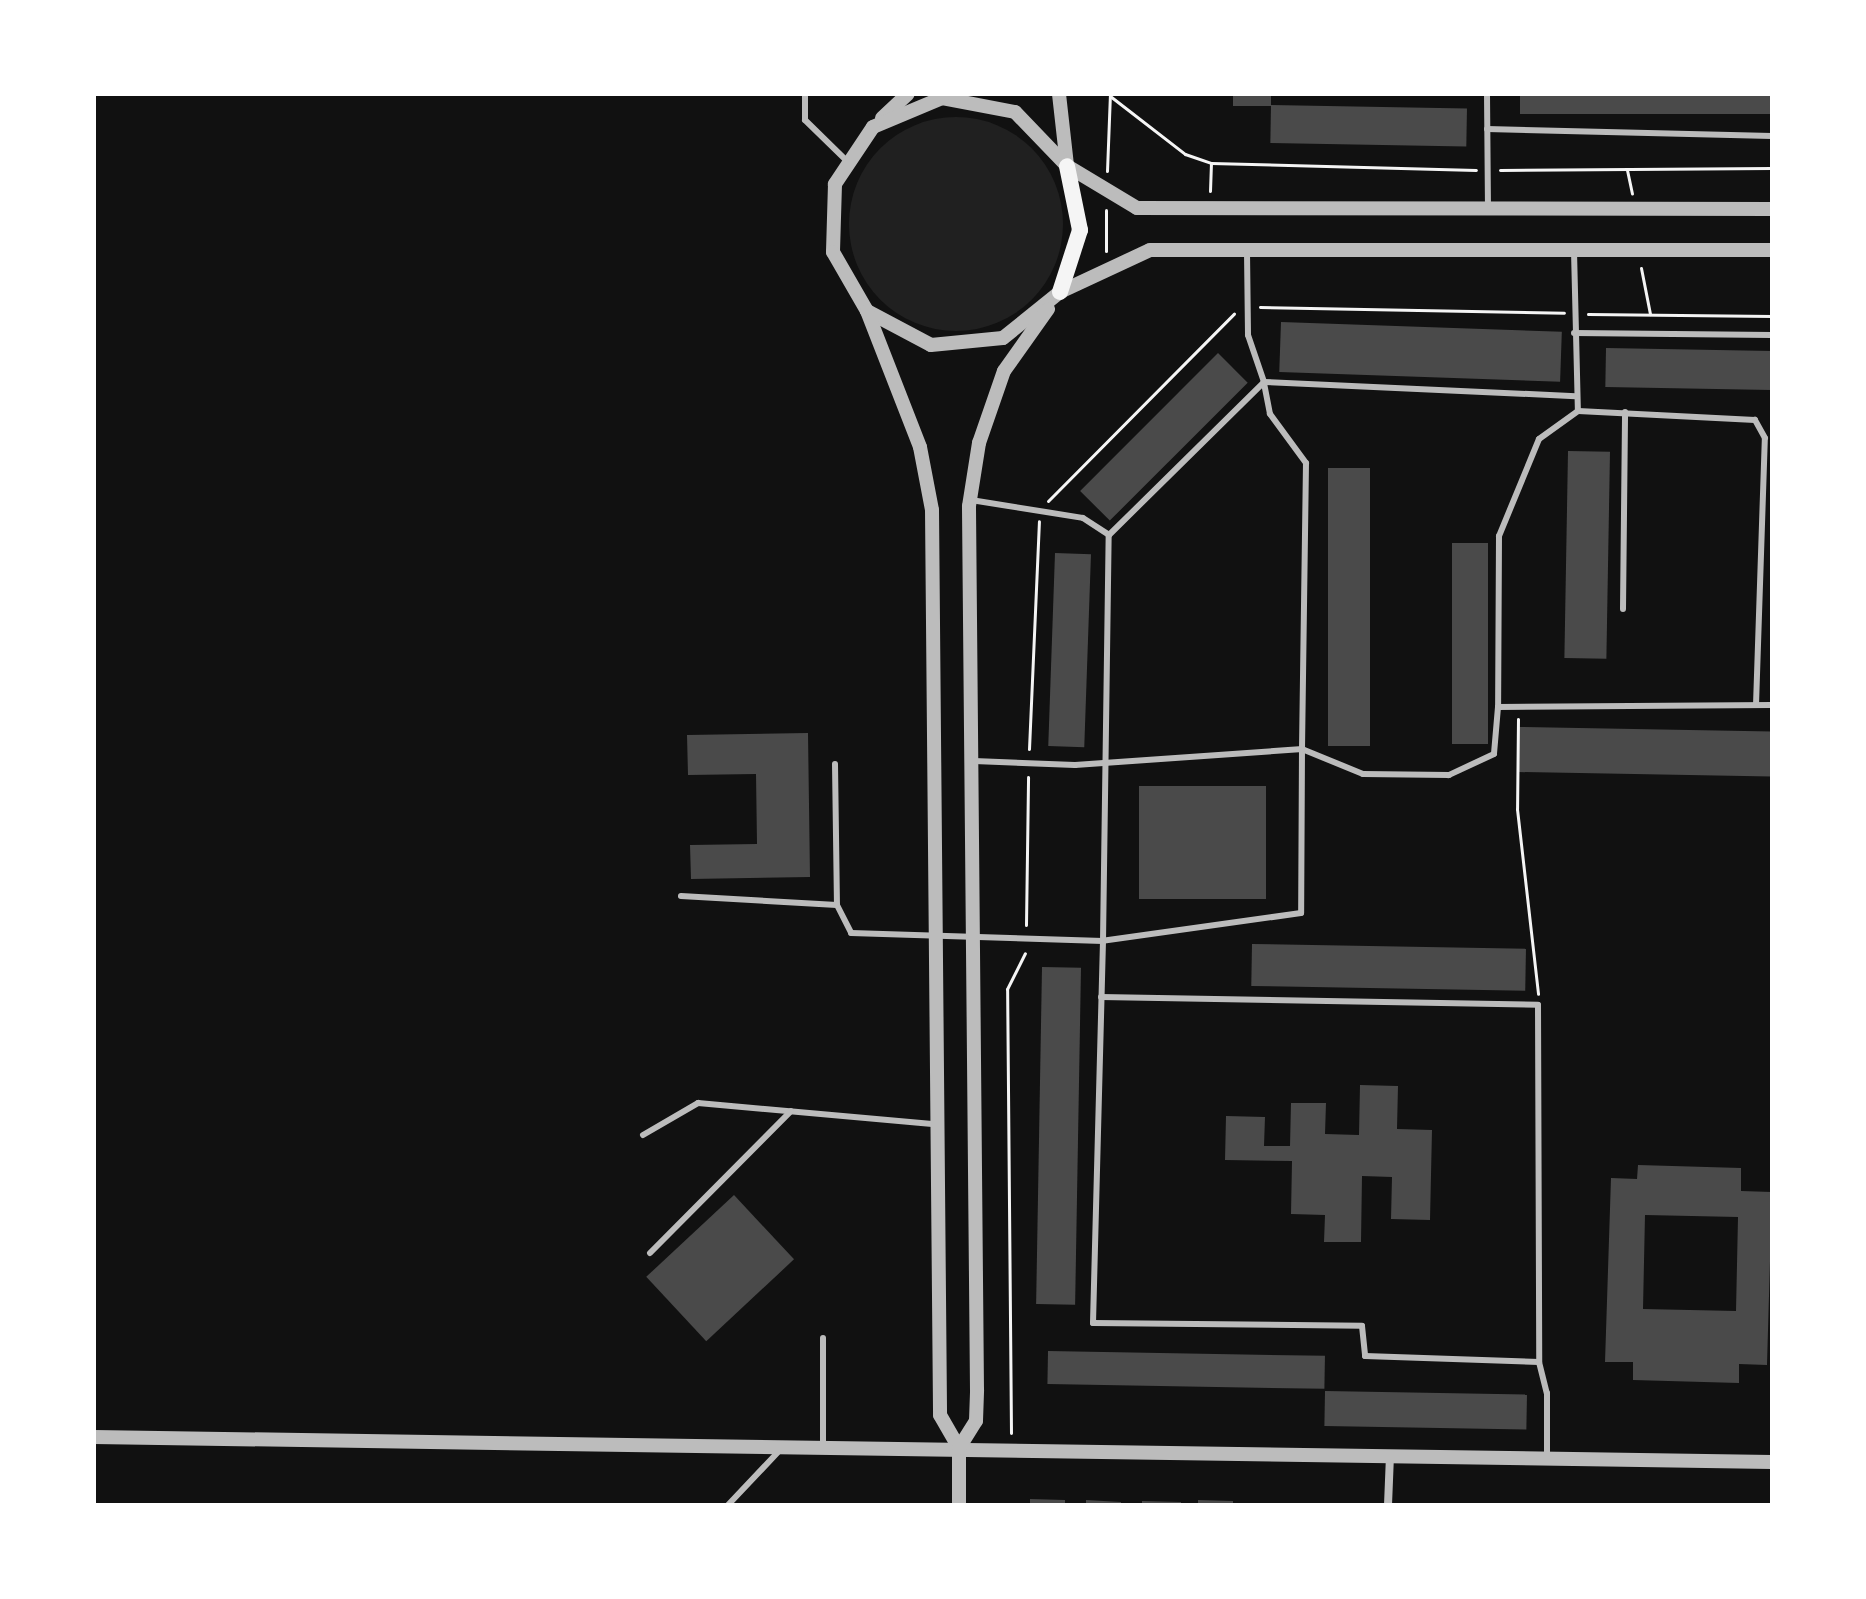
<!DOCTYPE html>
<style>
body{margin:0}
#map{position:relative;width:1866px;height:1599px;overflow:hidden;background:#111;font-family:"Work Sans",sans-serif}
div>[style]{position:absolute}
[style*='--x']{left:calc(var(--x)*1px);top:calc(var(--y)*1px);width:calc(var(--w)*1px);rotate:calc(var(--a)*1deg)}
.green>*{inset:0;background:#202020}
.round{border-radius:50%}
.building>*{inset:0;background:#4a4a4a;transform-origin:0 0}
.path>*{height:3px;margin:-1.5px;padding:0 1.5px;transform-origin:1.5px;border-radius:1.5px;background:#f5f5f5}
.service>*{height:6px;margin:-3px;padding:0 3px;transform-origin:3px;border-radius:3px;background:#bcbcbc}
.minor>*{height:8px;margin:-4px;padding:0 4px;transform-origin:4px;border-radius:4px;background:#bcbcbc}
.tertiary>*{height:14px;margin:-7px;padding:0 7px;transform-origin:7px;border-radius:7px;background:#bcbcbc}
.secondary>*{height:16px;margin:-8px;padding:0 8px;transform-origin:8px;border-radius:8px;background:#f5f5f5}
span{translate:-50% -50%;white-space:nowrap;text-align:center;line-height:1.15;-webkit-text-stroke:6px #fff;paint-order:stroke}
.frame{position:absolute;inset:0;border:96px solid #fff;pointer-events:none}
</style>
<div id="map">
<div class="green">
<i class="round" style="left:849px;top:117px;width:214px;height:214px"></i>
</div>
<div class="building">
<i style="left:1233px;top:94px;width:38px;height:12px"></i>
<i style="left:1520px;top:94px;width:252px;height:20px"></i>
<i style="left:1271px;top:105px;width:196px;height:38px;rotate:1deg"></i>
<i style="left:1281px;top:322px;width:281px;height:50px;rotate:2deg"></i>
<i style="left:1606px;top:348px;width:166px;height:39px;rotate:1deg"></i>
<i style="left:1218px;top:353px;width:42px;height:195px;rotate:45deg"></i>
<i style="left:1568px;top:451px;width:42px;height:207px;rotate:1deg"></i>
<i style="left:1328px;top:468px;width:42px;height:278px"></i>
<i style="left:1452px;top:543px;width:36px;height:201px"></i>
<i style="left:1055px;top:553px;width:36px;height:193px;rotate:2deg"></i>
<i style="left:1519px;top:727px;width:253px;height:45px;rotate:1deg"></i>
<i style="clip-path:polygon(808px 733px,810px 877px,691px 879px,690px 845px,757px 844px,756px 774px,688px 775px,687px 735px)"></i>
<i style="left:1139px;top:786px;width:127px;height:113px"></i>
<i style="left:1252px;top:944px;width:274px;height:42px;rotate:1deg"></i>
<i style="left:1042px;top:967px;width:39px;height:337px;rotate:1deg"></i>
<i style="clip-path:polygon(1360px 1085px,1398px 1086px,1397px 1129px,1432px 1130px,1430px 1220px,1391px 1219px,1392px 1177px,1362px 1176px,1361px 1242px,1324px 1242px,1325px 1215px,1291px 1214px,1292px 1161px,1225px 1160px,1226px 1116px,1265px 1117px,1264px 1146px,1290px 1146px,1291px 1103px,1326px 1103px,1325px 1134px,1359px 1135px)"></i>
<i style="clip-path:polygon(evenodd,1638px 1165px,1741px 1168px,1741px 1191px,1772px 1192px,1767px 1365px,1739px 1364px,1739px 1383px,1633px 1380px,1633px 1362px,1605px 1362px,1611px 1178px,1637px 1179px,1638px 1165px,1645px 1215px,1738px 1217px,1736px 1311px,1643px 1309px,1645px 1215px)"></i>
<i style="left:734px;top:1195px;width:88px;height:120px;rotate:47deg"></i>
<i style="left:1048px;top:1351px;width:277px;height:33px;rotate:1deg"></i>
<i style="left:1325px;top:1391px;width:202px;height:35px;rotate:1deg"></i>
<i style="clip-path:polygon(1030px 1499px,1065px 1500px,1065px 1505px,1030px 1505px)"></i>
<i style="clip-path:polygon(1086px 1500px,1121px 1502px,1121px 1505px,1086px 1505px)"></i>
<i style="clip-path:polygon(1198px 1500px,1233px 1501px,1233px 1505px,1198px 1505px)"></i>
<i style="clip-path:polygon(1142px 1501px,1181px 1502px,1181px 1505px,1142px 1505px)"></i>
</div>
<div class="path">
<i style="--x:1110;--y:96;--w:95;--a:37.7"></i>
<i style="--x:1185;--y:154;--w:28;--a:19"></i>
<i style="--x:1211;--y:163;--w:265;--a:1.5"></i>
<i style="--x:1500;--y:170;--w:272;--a:-0.4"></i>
<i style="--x:1627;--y:170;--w:24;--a:78"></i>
<i style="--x:1107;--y:171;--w:77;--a:-87.8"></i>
<i style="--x:1210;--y:191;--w:28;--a:-88"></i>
<i style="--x:1106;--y:251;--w:41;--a:-90"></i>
<i style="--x:1641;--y:268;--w:47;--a:78.9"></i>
<i style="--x:1260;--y:307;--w:304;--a:1.1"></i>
<i style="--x:1588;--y:314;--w:184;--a:0.6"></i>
<i style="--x:1048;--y:501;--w:264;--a:-45.2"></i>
<i style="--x:1518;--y:719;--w:90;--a:90.6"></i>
<i style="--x:1517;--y:809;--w:186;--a:83.5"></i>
<i style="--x:1029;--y:749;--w:228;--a:-87.5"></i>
<i style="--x:1026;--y:925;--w:148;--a:-89.2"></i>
<i style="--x:1011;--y:1433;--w:444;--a:-90.5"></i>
<i style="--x:1007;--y:989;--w:40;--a:-63.4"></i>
</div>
<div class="service">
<i style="--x:805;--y:94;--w:26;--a:90"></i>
<i style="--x:805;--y:120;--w:62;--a:44.3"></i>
<i style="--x:1487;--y:94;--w:114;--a:89.5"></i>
<i style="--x:1487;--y:129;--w:285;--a:1.4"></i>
<i style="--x:1574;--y:251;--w:160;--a:88.6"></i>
<i style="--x:1247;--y:252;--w:83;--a:89.3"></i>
<i style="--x:1248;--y:335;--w:50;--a:71.2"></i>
<i style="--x:1264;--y:382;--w:312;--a:2.6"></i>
<i style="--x:1574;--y:333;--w:198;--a:0.6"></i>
<i style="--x:971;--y:500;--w:113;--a:9.1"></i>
<i style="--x:1083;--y:518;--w:31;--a:33"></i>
<i style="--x:1623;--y:609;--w:197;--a:-89.4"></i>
<i style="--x:1756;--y:705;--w:267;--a:-88.1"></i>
<i style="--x:1765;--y:438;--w:21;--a:-119"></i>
<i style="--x:1755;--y:420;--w:177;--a:-177.1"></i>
<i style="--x:1578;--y:411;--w:48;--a:144.3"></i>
<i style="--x:1539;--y:439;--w:105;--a:112.4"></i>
<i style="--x:1499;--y:536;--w:171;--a:90.3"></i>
<i style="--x:1498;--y:707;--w:274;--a:-0.4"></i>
<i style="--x:1498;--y:707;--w:47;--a:94.9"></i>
<i style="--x:1494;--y:754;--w:50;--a:155"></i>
<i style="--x:1449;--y:775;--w:86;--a:-179.3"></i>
<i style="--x:1363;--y:774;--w:66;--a:-157.7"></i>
<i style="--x:1302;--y:749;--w:164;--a:90.3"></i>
<i style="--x:1301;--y:913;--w:200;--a:172"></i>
<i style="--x:1103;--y:941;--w:382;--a:91.5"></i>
<i style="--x:1093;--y:1323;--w:269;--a:0.6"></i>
<i style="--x:1362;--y:1326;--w:30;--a:84"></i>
<i style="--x:1365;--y:1356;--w:174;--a:2"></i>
<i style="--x:1539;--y:1362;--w:32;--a:76"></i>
<i style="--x:1547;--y:1393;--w:65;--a:90"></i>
<i style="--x:974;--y:761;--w:101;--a:2.3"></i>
<i style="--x:1075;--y:765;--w:228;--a:-4"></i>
<i style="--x:1302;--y:749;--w:286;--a:-89.2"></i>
<i style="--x:1306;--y:463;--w:61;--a:-126.3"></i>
<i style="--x:1270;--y:414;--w:33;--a:-101"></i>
<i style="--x:835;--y:764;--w:141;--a:89.2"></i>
<i style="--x:837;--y:905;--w:31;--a:63"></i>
<i style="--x:851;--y:933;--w:252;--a:1.8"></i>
<i style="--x:1103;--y:941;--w:406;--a:-89.2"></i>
<i style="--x:1109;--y:535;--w:218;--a:-44.6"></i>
<i style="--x:681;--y:896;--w:156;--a:3.3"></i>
<i style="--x:1101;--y:997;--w:437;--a:1"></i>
<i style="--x:1538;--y:1005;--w:357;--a:89.8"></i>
<i style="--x:643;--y:1135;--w:64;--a:-30.2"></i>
<i style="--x:698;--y:1103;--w:238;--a:5.1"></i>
<i style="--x:650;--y:1253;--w:200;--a:-45.2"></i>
<i style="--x:823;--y:1338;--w:109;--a:90"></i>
<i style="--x:728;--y:1505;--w:77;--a:-46.6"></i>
</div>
<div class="minor">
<i style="--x:1388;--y:1505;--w:49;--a:-87.7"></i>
</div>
<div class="tertiary">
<i style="--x:1059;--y:94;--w:71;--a:83.6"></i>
<i style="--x:882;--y:118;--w:35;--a:-43"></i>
<i style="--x:1772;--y:209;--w:635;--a:-179.91"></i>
<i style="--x:1137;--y:208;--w:82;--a:-149"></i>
<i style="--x:1067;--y:166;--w:75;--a:-133.9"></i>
<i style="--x:1015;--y:112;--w:74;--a:-169.1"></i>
<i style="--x:942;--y:98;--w:75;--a:157.2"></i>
<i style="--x:873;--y:127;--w:69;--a:123.7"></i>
<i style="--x:835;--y:184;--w:68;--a:91.7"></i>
<i style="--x:833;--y:252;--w:68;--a:60"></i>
<i style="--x:867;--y:311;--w:72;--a:28"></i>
<i style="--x:931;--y:345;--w:72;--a:-5.6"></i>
<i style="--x:1003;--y:338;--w:73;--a:-38.9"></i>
<i style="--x:1060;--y:292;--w:99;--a:-25"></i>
<i style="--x:1150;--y:250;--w:622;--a:0"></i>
<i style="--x:867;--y:311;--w:146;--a:68.7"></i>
<i style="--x:920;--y:447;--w:64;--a:79.2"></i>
<i style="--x:932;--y:510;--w:905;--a:89.49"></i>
<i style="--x:940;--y:1415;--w:38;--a:60"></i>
<i style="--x:94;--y:1437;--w:1678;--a:0.85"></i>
<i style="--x:959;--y:1505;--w:57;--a:-90"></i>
<i style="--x:959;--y:1448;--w:32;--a:-58"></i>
<i style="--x:976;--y:1421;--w:31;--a:-88"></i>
<i style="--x:977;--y:1390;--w:884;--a:-90.52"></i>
<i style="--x:969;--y:506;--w:64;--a:-81"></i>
<i style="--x:979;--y:443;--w:76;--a:-70.9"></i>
<i style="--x:1004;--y:371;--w:76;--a:-54.6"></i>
</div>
<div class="secondary">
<i style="--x:1060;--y:292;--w:65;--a:-72.1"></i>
<i style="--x:1080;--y:230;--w:65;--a:-101.5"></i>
</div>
<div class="frame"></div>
</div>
